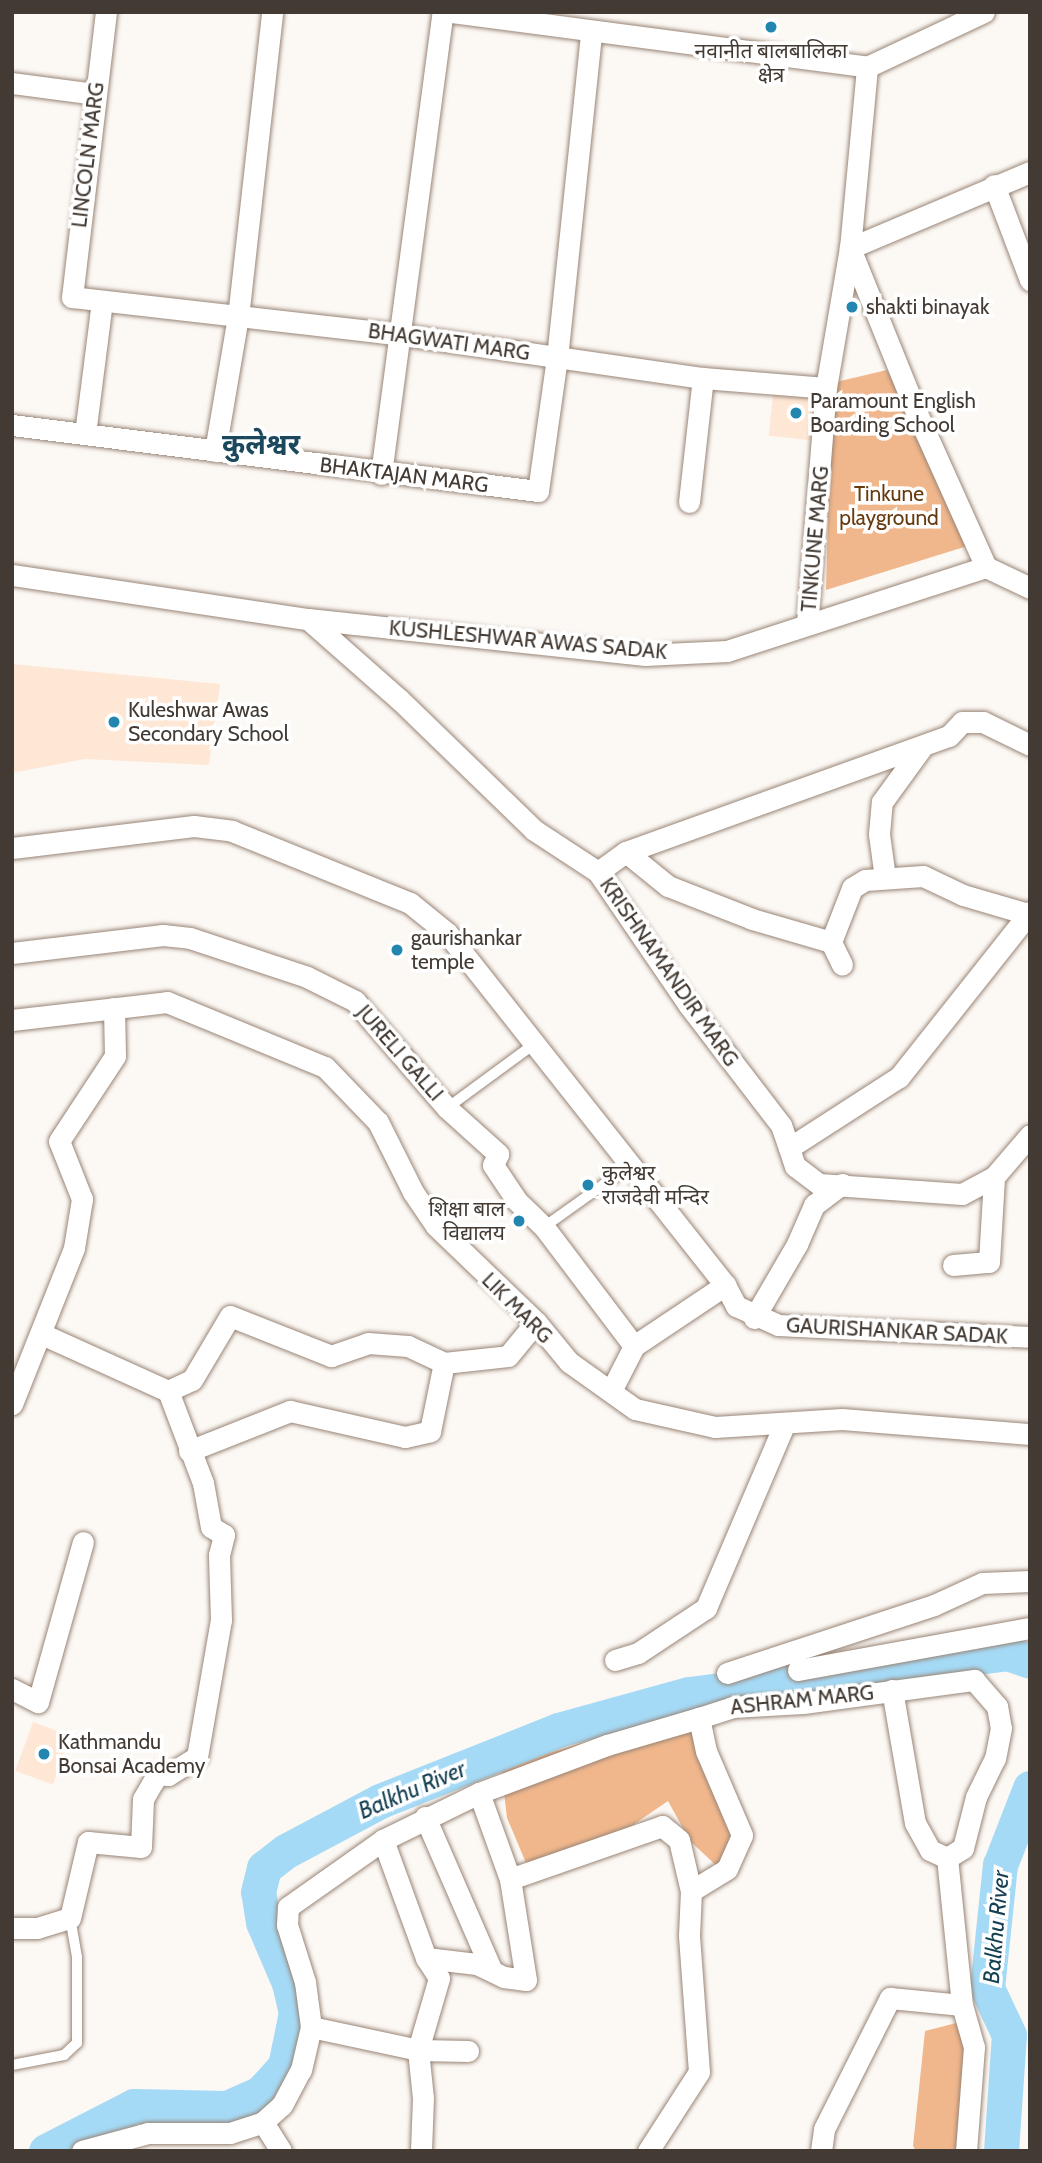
<!DOCTYPE html>
<meta charset="utf-8">
<style>
body{margin:0}
#map{position:relative;width:1042px;height:2163px;overflow:hidden;background:#fcf8f4;font-family:Cabin,"Noto Sans Devanagari",sans-serif}
div>[style]{position:absolute}
[style*='--x']{left:calc(var(--x)*1px);top:calc(var(--y)*1px);width:calc(var(--w)*1px);rotate:calc(var(--a)*1deg)}
.built>*{inset:0;background:#ffe7d6;transform-origin:0 0}
.green>*{inset:0;background:#f1b78c}
.river>*{height:35px;margin:-17.5px;padding:0 17.5px;transform-origin:17.5px;border-radius:17.5px;background:#a5daf6}
.roads{filter:drop-shadow(0 0 2px #998576) drop-shadow(0 0 2px #998576)}
.lane>*{height:10px;margin:-5px;padding:0 5px;transform-origin:5px;border-radius:5px;background:#fff}
.street>*{height:21px;margin:-10.5px;padding:0 10.5px;transform-origin:10.5px;border-radius:10.5px;background:#fff}
.dots>*{width:19px;height:19px;translate:-50% -50%;box-sizing:border-box;border:4px solid #fff;border-radius:50%}
span{translate:-50% -50%;white-space:nowrap;text-align:center;line-height:1.15;-webkit-text-stroke:7px #fff;paint-order:stroke}
.poi-label{font-size:21px;color:#433a33}
.left{translate:0 -50%;text-align:left}
.right{translate:-100% -50%;text-align:right}
.street-label{font-size:21px;color:#433a33}
.park-label{font-size:21px;color:#67390e}
.water-label{font-size:23px;color:#153f52;font-style:italic}
.district-label{font-size:28px;color:#1b485c;font-weight:700}
.frame{position:absolute;inset:0;border:14px solid #433a33;pointer-events:none}
</style>
<div id="map">
<div class="built">
<i style="left:774px;top:386px;width:47px;height:50px;rotate:6deg"></i>
<i style="clip-path:polygon(12px 664px,220px 684px,209px 765px,85px 759px,12px 773px)"></i>
<i style="left:33px;top:1722px;width:40px;height:52px;rotate:20deg"></i>
</div>
<div class="green">
<i style="clip-path:polygon(887px 370px,977px 543px,826px 590px,832px 383px)"></i>
<i style="clip-path:polygon(691px 1711px,728px 1823px,732px 1845px,720px 1869px,690px 1841px,668px 1801px,611px 1840px,529px 1870px,507px 1818px,501px 1767px)"></i>
<i style="clip-path:polygon(968px 2020px,969px 2151px,916px 2151px,913px 2146px,925px 2031px)"></i>
</div>
<div class="river">
<i style="--x:46;--y:2151;--w:99;--a:-27.1"></i>
<i style="--x:134;--y:2106;--w:93;--a:1.2"></i>
<i style="--x:227;--y:2108;--w:35;--a:-24"></i>
<i style="--x:259;--y:2094;--w:16;--a:-45"></i>
<i style="--x:270;--y:2083;--w:23;--a:-49"></i>
<i style="--x:285;--y:2066;--w:54;--a:-78.3"></i>
<i style="--x:296;--y:2013;--w:31;--a:-103"></i>
<i style="--x:289;--y:1983;--w:66;--a:-113.1"></i>
<i style="--x:263;--y:1922;--w:30;--a:-99"></i>
<i style="--x:258;--y:1892;--w:25;--a:-76"></i>
<i style="--x:264;--y:1868;--w:28;--a:-38"></i>
<i style="--x:286;--y:1851;--w:106;--a:-28"></i>
<i style="--x:380;--y:1801;--w:192;--a:-21.7"></i>
<i style="--x:558;--y:1730;--w:136;--a:-15.4"></i>
<i style="--x:689;--y:1694;--w:321;--a:-7.3"></i>
<i style="--x:1007;--y:1653;--w:24;--a:19"></i>
<i style="--x:1001;--y:2151;--w:116;--a:-86.1"></i>
<i style="--x:1009;--y:2035;--w:52;--a:-115.1"></i>
<i style="--x:987;--y:1988;--w:124;--a:-84"></i>
<i style="--x:1000;--y:1865;--w:83;--a:-68.7"></i>
</div>
<div class="roads">
<div class="lane">
<i style="--x:447;--y:1108;--w:108;--a:-36.3"></i>
<i style="--x:544;--y:1227;--w:107;--a:-35.5"></i>
<i style="--x:12;--y:2065;--w:53;--a:-10.9"></i>
<i style="--x:64;--y:2055;--w:18;--a:-43"></i>
<i style="--x:77;--y:2043;--w:86;--a:-90"></i>
<i style="--x:77;--y:1957;--w:40;--a:-100"></i>
</div>
<div class="street">
<i style="--x:106;--y:12;--w:287;--a:96.8"></i>
<i style="--x:72;--y:297;--w:327;--a:6.5"></i>
<i style="--x:397;--y:334;--w:309;--a:8.2"></i>
<i style="--x:703;--y:378;--w:123;--a:4.6"></i>
<i style="--x:452;--y:12;--w:419;--a:7.5"></i>
<i style="--x:867;--y:67;--w:129;--a:-25.2"></i>
<i style="--x:12;--y:83;--w:84;--a:7.5"></i>
<i style="--x:994;--y:185;--w:102;--a:69.2"></i>
<i style="--x:12;--y:425;--w:530;--a:7.15"></i>
<i style="--x:538;--y:491;--w:134;--a:-81.9"></i>
<i style="--x:557;--y:358;--w:328;--a:-84"></i>
<i style="--x:85;--y:434;--w:133;--a:-82.7"></i>
<i style="--x:215;--y:451;--w:136;--a:-80.3"></i>
<i style="--x:238;--y:317;--w:307;--a:-83.6"></i>
<i style="--x:381;--y:474;--w:466;--a:-82.4"></i>
<i style="--x:689;--y:502;--w:125;--a:-83.6"></i>
<i style="--x:986;--y:567;--w:173;--a:-114.2"></i>
<i style="--x:915;--y:409;--w:174;--a:-112"></i>
<i style="--x:850;--y:248;--w:195;--a:-22.9"></i>
<i style="--x:12;--y:575;--w:299;--a:8.5"></i>
<i style="--x:308;--y:619;--w:339;--a:6.1"></i>
<i style="--x:645;--y:655;--w:82;--a:-2.8"></i>
<i style="--x:727;--y:651;--w:272;--a:-18"></i>
<i style="--x:986;--y:567;--w:49;--a:25.5"></i>
<i style="--x:308;--y:619;--w:123;--a:41.4"></i>
<i style="--x:400;--y:700;--w:187;--a:44.1"></i>
<i style="--x:534;--y:830;--w:77;--a:33.3"></i>
<i style="--x:598;--y:872;--w:160;--a:55.7"></i>
<i style="--x:688;--y:1004;--w:153;--a:52.5"></i>
<i style="--x:781;--y:1125;--w:24;--a:71"></i>
<i style="--x:807;--y:623;--w:236;--a:-85.4"></i>
<i style="--x:826;--y:388;--w:142;--a:-80.3"></i>
<i style="--x:850;--y:248;--w:182;--a:-84.6"></i>
<i style="--x:12;--y:848;--w:183;--a:-6.9"></i>
<i style="--x:194;--y:826;--w:38;--a:7"></i>
<i style="--x:232;--y:831;--w:192;--a:22"></i>
<i style="--x:410;--y:903;--w:48;--a:39"></i>
<i style="--x:447;--y:933;--w:449;--a:51.7"></i>
<i style="--x:725;--y:1285;--w:24;--a:62"></i>
<i style="--x:736;--y:1306;--w:46;--a:24.3"></i>
<i style="--x:778;--y:1325;--w:252;--a:2.7"></i>
<i style="--x:626;--y:852;--w:54;--a:39"></i>
<i style="--x:668;--y:886;--w:90;--a:21.4"></i>
<i style="--x:752;--y:919;--w:82;--a:16.2"></i>
<i style="--x:831;--y:942;--w:58;--a:-68.7"></i>
<i style="--x:852;--y:888;--w:15;--a:-32"></i>
<i style="--x:865;--y:880;--w:58;--a:-3.9"></i>
<i style="--x:923;--y:876;--w:44;--a:25.4"></i>
<i style="--x:963;--y:895;--w:68;--a:16.3"></i>
<i style="--x:598;--y:872;--w:34;--a:-36"></i>
<i style="--x:626;--y:852;--w:343;--a:-19.8"></i>
<i style="--x:949;--y:736;--w:19;--a:-47"></i>
<i style="--x:962;--y:722;--w:21;--a:0"></i>
<i style="--x:983;--y:722;--w:52;--a:26.1"></i>
<i style="--x:885;--y:878;--w:44;--a:-97.8"></i>
<i style="--x:879;--y:834;--w:32;--a:-85"></i>
<i style="--x:882;--y:802;--w:68;--a:-54"></i>
<i style="--x:1030;--y:912;--w:211;--a:128.4"></i>
<i style="--x:899;--y:1077;--w:131;--a:147.2"></i>
<i style="--x:789;--y:1148;--w:19;--a:72"></i>
<i style="--x:795;--y:1166;--w:30;--a:37"></i>
<i style="--x:819;--y:1184;--w:143;--a:4"></i>
<i style="--x:962;--y:1194;--w:36;--a:-28"></i>
<i style="--x:994;--y:1177;--w:55;--a:-49.4"></i>
<i style="--x:831;--y:942;--w:25;--a:64"></i>
<i style="--x:12;--y:953;--w:152;--a:-6.8"></i>
<i style="--x:163;--y:935;--w:27;--a:6"></i>
<i style="--x:190;--y:938;--w:123;--a:18.4"></i>
<i style="--x:307;--y:977;--w:54;--a:26.6"></i>
<i style="--x:355;--y:1001;--w:141;--a:49.3"></i>
<i style="--x:447;--y:1108;--w:69;--a:42"></i>
<i style="--x:498;--y:1154;--w:12;--a:114"></i>
<i style="--x:493;--y:1165;--w:43;--a:56.3"></i>
<i style="--x:517;--y:1201;--w:37;--a:44"></i>
<i style="--x:544;--y:1227;--w:149;--a:52.9"></i>
<i style="--x:12;--y:1020;--w:156;--a:-6.6"></i>
<i style="--x:167;--y:1002;--w:171;--a:22.4"></i>
<i style="--x:325;--y:1067;--w:76;--a:46.1"></i>
<i style="--x:378;--y:1122;--w:78;--a:63.4"></i>
<i style="--x:413;--y:1192;--w:41;--a:55.9"></i>
<i style="--x:436;--y:1226;--w:139;--a:43.8"></i>
<i style="--x:536;--y:1322;--w:52;--a:50.5"></i>
<i style="--x:569;--y:1362;--w:81;--a:35.5"></i>
<i style="--x:635;--y:1409;--w:82;--a:12.7"></i>
<i style="--x:715;--y:1427;--w:127;--a:-3.6"></i>
<i style="--x:842;--y:1419;--w:189;--a:4.6"></i>
<i style="--x:953;--y:1265;--w:36;--a:-5"></i>
<i style="--x:989;--y:1262;--w:85;--a:-86.6"></i>
<i style="--x:754;--y:1318;--w:86;--a:-59.8"></i>
<i style="--x:797;--y:1244;--w:43;--a:-66.4"></i>
<i style="--x:814;--y:1205;--w:35;--a:-37"></i>
<i style="--x:168;--y:1391;--w:26;--a:-25"></i>
<i style="--x:192;--y:1380;--w:74;--a:-59.3"></i>
<i style="--x:230;--y:1316;--w:109;--a:21.6"></i>
<i style="--x:331;--y:1356;--w:39;--a:-19"></i>
<i style="--x:368;--y:1343;--w:40;--a:4.3"></i>
<i style="--x:408;--y:1346;--w:40;--a:25"></i>
<i style="--x:444;--y:1363;--w:64;--a:-6.2"></i>
<i style="--x:508;--y:1356;--w:44;--a:-50.5"></i>
<i style="--x:611;--y:1391;--w:51;--a:-62.9"></i>
<i style="--x:634;--y:1346;--w:110;--a:-33.8"></i>
<i style="--x:12;--y:1404;--w:168;--a:-68.3"></i>
<i style="--x:74;--y:1248;--w:50;--a:-80.7"></i>
<i style="--x:82;--y:1199;--w:62;--a:-111.6"></i>
<i style="--x:59;--y:1141;--w:102;--a:-56.6"></i>
<i style="--x:115;--y:1056;--w:48;--a:-91.2"></i>
<i style="--x:189;--y:1451;--w:109;--a:-21.6"></i>
<i style="--x:290;--y:1411;--w:118;--a:12.7"></i>
<i style="--x:405;--y:1437;--w:26;--a:-13"></i>
<i style="--x:430;--y:1431;--w:69;--a:-78.4"></i>
<i style="--x:615;--y:1660;--w:24;--a:-17"></i>
<i style="--x:638;--y:1653;--w:82;--a:-33.5"></i>
<i style="--x:706;--y:1608;--w:201;--a:-66.9"></i>
<i style="--x:798;--y:1670;--w:236;--a:-10.3"></i>
<i style="--x:727;--y:1673;--w:218;--a:-18.2"></i>
<i style="--x:934;--y:1605;--w:53;--a:-24.6"></i>
<i style="--x:982;--y:1583;--w:48;--a:-2.4"></i>
<i style="--x:12;--y:1689;--w:29;--a:27"></i>
<i style="--x:38;--y:1702;--w:166;--a:-74.3"></i>
<i style="--x:479;--y:1793;--w:137;--a:-20.6"></i>
<i style="--x:607;--y:1745;--w:96;--a:-16.4"></i>
<i style="--x:425;--y:1817;--w:168;--a:66.5"></i>
<i style="--x:12;--y:1928;--w:25;--a:0"></i>
<i style="--x:37;--y:1928;--w:34;--a:-17"></i>
<i style="--x:70;--y:1918;--w:78;--a:-76.7"></i>
<i style="--x:88;--y:1842;--w:53;--a:5.4"></i>
<i style="--x:141;--y:1847;--w:48;--a:-87.6"></i>
<i style="--x:143;--y:1799;--w:20;--a:-60"></i>
<i style="--x:153;--y:1782;--w:9;--a:-58"></i>
<i style="--x:158;--y:1774;--w:10;--a:6"></i>
<i style="--x:168;--y:1775;--w:34;--a:-32"></i>
<i style="--x:197;--y:1757;--w:139;--a:-80.1"></i>
<i style="--x:221;--y:1620;--w:65;--a:-91.8"></i>
<i style="--x:219;--y:1555;--w:21;--a:-76"></i>
<i style="--x:224;--y:1535;--w:15;--a:-148"></i>
<i style="--x:211;--y:1527;--w:45;--a:-100.3"></i>
<i style="--x:203;--y:1483;--w:98;--a:-110.8"></i>
<i style="--x:168;--y:1391;--w:138;--a:-155.7"></i>
<i style="--x:426;--y:1958;--w:51;--a:6.7"></i>
<i style="--x:477;--y:1964;--w:30;--a:26"></i>
<i style="--x:504;--y:1977;--w:22;--a:8"></i>
<i style="--x:526;--y:1980;--w:102;--a:-99"></i>
<i style="--x:962;--y:2005;--w:44;--a:74.1"></i>
<i style="--x:974;--y:2047;--w:104;--a:94.4"></i>
<i style="--x:311;--y:2027;--w:109;--a:12.1"></i>
<i style="--x:418;--y:2050;--w:48;--a:84.1"></i>
<i style="--x:423;--y:2098;--w:53;--a:92.2"></i>
<i style="--x:468;--y:2051;--w:50;--a:-178.9"></i>
<i style="--x:418;--y:2050;--w:75;--a:-73.7"></i>
<i style="--x:439;--y:1978;--w:24;--a:-123"></i>
<i style="--x:426;--y:1958;--w:126;--a:-110"></i>
<i style="--x:383;--y:1840;--w:107;--a:-26.1"></i>
<i style="--x:479;--y:1793;--w:91;--a:70.2"></i>
<i style="--x:510;--y:1879;--w:161;--a:-19.2"></i>
<i style="--x:662;--y:1826;--w:22;--a:39"></i>
<i style="--x:679;--y:1840;--w:52;--a:76.8"></i>
<i style="--x:263;--y:2122;--w:34;--a:58"></i>
<i style="--x:82;--y:2151;--w:68;--a:-15.3"></i>
<i style="--x:148;--y:2133;--w:82;--a:0"></i>
<i style="--x:230;--y:2133;--w:35;--a:-18"></i>
<i style="--x:263;--y:2122;--w:25;--a:-42"></i>
<i style="--x:282;--y:2105;--w:40;--a:-62"></i>
<i style="--x:301;--y:2070;--w:44;--a:-76.9"></i>
<i style="--x:311;--y:2027;--w:45;--a:-97.6"></i>
<i style="--x:305;--y:1982;--w:60;--a:-107.5"></i>
<i style="--x:287;--y:1925;--w:18;--a:-87"></i>
<i style="--x:288;--y:1907;--w:116;--a:-35.2"></i>
<i style="--x:648;--y:2151;--w:94;--a:-57.2"></i>
<i style="--x:699;--y:2072;--w:137;--a:-94.2"></i>
<i style="--x:689;--y:1935;--w:44;--a:-87.4"></i>
<i style="--x:691;--y:1891;--w:42;--a:-31.4"></i>
<i style="--x:727;--y:1869;--w:37;--a:-66"></i>
<i style="--x:742;--y:1835;--w:91;--a:-113.2"></i>
<i style="--x:706;--y:1751;--w:34;--a:-102"></i>
<i style="--x:699;--y:1718;--w:35;--a:-18"></i>
<i style="--x:732;--y:1707;--w:71;--a:-3.2"></i>
<i style="--x:803;--y:1703;--w:173;--a:-7.7"></i>
<i style="--x:974;--y:1680;--w:35;--a:49"></i>
<i style="--x:997;--y:1706;--w:22;--a:80"></i>
<i style="--x:1001;--y:1728;--w:31;--a:101"></i>
<i style="--x:995;--y:1758;--w:43;--a:116"></i>
<i style="--x:976;--y:1797;--w:53;--a:104.3"></i>
<i style="--x:963;--y:1848;--w:19;--a:148"></i>
<i style="--x:821;--y:2151;--w:22;--a:-82"></i>
<i style="--x:824;--y:2129;--w:147;--a:-63.3"></i>
<i style="--x:890;--y:1998;--w:72;--a:5.6"></i>
<i style="--x:962;--y:2005;--w:148;--a:-95.8"></i>
<i style="--x:947;--y:1858;--w:19;--a:-155"></i>
<i style="--x:930;--y:1850;--w:31;--a:-119"></i>
<i style="--x:915;--y:1823;--w:135;--a:-99.8"></i>
</div>
</div>
<div class="dots">
<i style="left:771px;top:27px;background:#2286b0"></i>
<i style="left:852px;top:307px;background:#2286b0"></i>
<i style="left:796px;top:413px;background:#2286b0"></i>
<i style="left:114px;top:722px;background:#2286b0"></i>
<i style="left:397px;top:950px;background:#2286b0"></i>
<i style="left:588px;top:1185px;background:#2286b0"></i>
<i style="left:519px;top:1221px;background:#2286b0"></i>
<i style="left:44px;top:1754px;background:#2286b0"></i>
</div>
<div class="poi-label">
<span style="left:771px;top:63px">नवानीत बालबालिका<br>क्षेत्र</span>
<span class="left" style="left:866px;top:307px">shakti binayak</span>
<span class="left" style="left:810px;top:413px">Paramount English<br>Boarding School</span>
<span class="left" style="left:128px;top:722px">Kuleshwar Awas<br>Secondary School</span>
<span class="left" style="left:411px;top:950px">gaurishankar<br>temple</span>
<span class="left" style="left:602px;top:1185px">कुलेश्वर<br>राजदेवी मन्दिर</span>
<span class="right" style="left:505px;top:1221px">शिक्षा बाल<br>विद्यालय</span>
<span class="left" style="left:58px;top:1754px">Kathmandu<br>Bonsai Academy</span>
</div>
<div class="street-label">
<span style="left:88px;top:155px;rotate:-83deg">LINCOLN MARG</span>
<span style="left:449px;top:342px;rotate:8deg">BHAGWATI MARG</span>
<span style="left:404px;top:475px;rotate:7deg">BHAKTAJAN MARG</span>
<span style="left:815px;top:539px;rotate:-85deg">TINKUNE MARG</span>
<span style="left:528px;top:640px;rotate:5deg">KUSHLESHWAR AWAS SADAK</span>
<span style="left:669px;top:972px;rotate:55deg">KRISHNAMANDIR MARG</span>
<span style="left:400px;top:1053px;rotate:49deg">JURELI GALLI</span>
<span style="left:517px;top:1308px;rotate:45deg">LIK MARG</span>
<span style="left:897px;top:1331px;rotate:3deg">GAURISHANKAR SADAK</span>
<span style="left:802px;top:1700px;rotate:-6deg">ASHRAM MARG</span>
</div>
<div class="park-label">
<span style="left:889px;top:506px">Tinkune<br>playground</span>
</div>
<div class="water-label">
<span style="left:412px;top:1790px;rotate:-23deg">Balkhu River</span>
<span style="left:996px;top:1927px;rotate:-85deg">Balkhu River</span>
</div>
<div class="district-label">
<span style="left:261px;top:444px">कुलेश्वर</span>
</div>
<div class="frame"></div>
</div>
